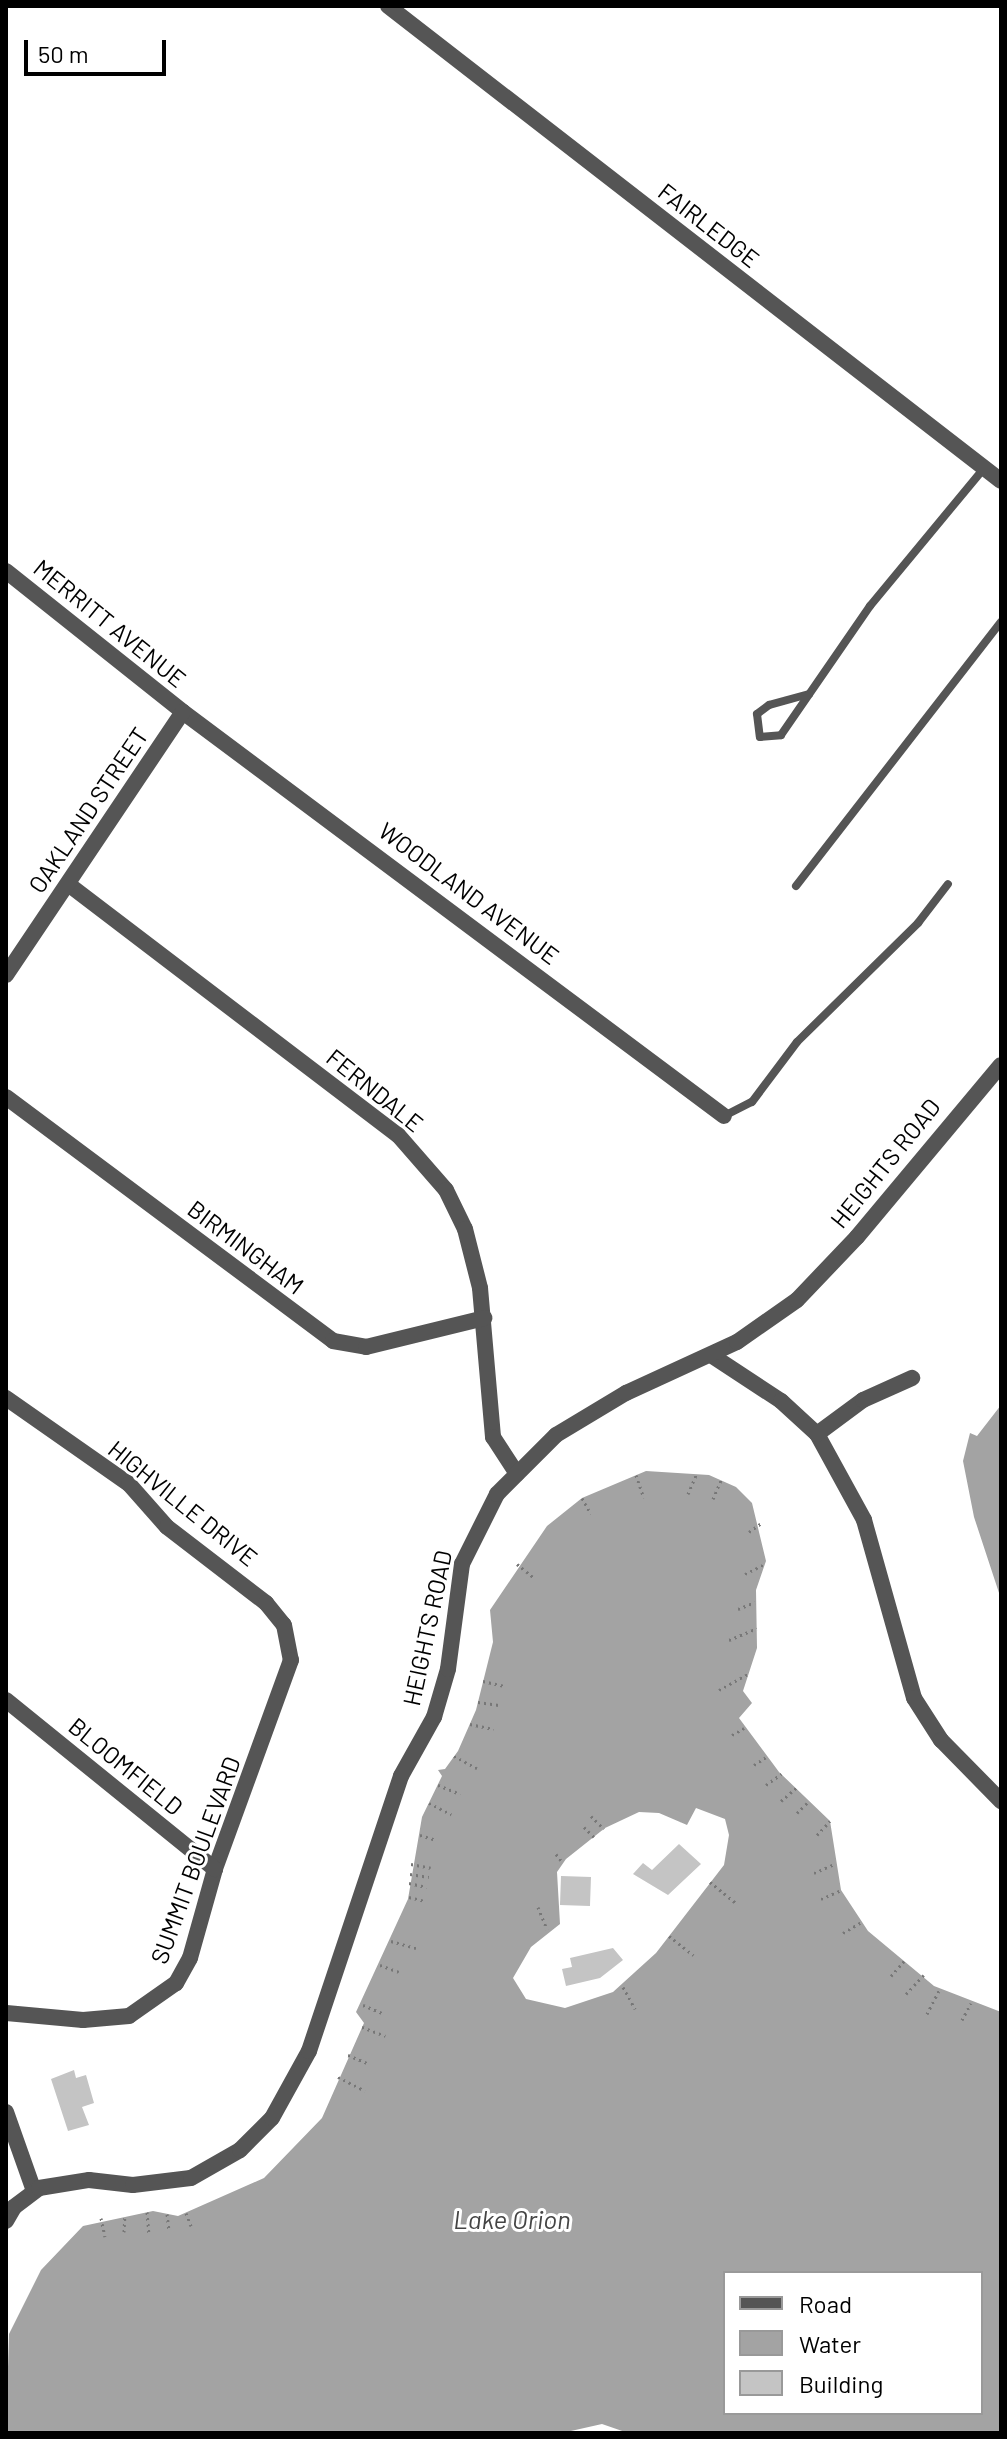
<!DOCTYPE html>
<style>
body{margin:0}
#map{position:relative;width:1007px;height:2439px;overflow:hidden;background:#fff;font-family:Barlow,sans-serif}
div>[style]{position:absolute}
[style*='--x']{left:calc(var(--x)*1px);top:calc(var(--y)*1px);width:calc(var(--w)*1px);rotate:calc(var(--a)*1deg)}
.water>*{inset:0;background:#a3a3a3}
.building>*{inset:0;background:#c4c4c4;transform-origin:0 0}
.path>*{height:3px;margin-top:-1.5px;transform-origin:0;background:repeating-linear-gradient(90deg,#777 0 2px,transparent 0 6px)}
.lane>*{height:8px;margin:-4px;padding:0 4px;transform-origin:4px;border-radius:4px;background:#555}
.street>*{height:16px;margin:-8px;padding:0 8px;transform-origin:8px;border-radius:8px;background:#555}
span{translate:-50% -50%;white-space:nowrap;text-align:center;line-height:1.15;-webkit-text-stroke:6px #fff;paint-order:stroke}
.street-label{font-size:24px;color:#000}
.water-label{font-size:26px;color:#444;font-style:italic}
.frame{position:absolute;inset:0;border:8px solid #000;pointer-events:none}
.legend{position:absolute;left:723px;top:2271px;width:260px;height:144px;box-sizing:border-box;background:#fff;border:2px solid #999;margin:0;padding:10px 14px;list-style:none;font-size:24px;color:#000}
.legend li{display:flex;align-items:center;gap:16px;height:40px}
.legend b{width:40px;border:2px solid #999}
.scale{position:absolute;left:24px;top:40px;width:142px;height:36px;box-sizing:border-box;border:4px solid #000;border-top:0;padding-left:10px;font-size:24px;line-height:28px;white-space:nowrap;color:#000;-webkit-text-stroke:6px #fff;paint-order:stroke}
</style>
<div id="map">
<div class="water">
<i style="clip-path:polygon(1001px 1405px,1001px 1599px,974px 1517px,963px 1461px,970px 1433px,977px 1436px)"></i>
<i style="clip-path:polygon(evenodd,646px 1471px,709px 1475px,736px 1487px,752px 1503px,766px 1561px,756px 1590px,757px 1648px,743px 1691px,752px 1703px,739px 1718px,779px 1772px,830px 1821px,841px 1890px,868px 1931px,934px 1986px,1001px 2012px,1001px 2433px,628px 2433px,602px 2424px,562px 2433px,6px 2433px,9px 2334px,41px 2270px,83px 2226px,153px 2211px,178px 2216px,264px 2178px,322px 2118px,364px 2023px,356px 2012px,408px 1899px,422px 1817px,442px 1776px,438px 1770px,445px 1769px,458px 1751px,476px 1710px,493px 1642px,490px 1610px,547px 1526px,582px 1498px,646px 1471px,696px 1808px,725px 1819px,729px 1835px,724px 1865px,656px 1953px,613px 1992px,565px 2008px,526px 1999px,513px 1978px,531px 1947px,560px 1924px,557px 1872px,566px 1859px,605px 1828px,639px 1812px,659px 1813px,687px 1825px,696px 1808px,646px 1471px,725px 2273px,981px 2273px,981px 2413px,725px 2413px,725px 2273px)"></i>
</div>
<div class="building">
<i style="clip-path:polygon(679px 1844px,701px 1864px,668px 1895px,633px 1874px,643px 1863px,652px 1870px)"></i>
<i style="left:561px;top:1876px;width:30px;height:29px;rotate:2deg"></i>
<i style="clip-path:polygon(613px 1948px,623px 1960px,600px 1978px,566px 1986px,562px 1969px,572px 1967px,570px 1958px)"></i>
<i style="clip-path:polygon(74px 2070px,76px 2078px,86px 2075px,94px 2103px,82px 2107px,89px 2125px,68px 2131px,51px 2079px)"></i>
</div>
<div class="path">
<i style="--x:636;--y:1475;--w:24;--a:71"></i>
<i style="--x:688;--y:1494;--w:23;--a:-67"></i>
<i style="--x:582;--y:1498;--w:18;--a:61"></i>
<i style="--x:713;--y:1499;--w:21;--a:-67"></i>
<i style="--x:749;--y:1532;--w:14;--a:-36"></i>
<i style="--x:517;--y:1564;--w:22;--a:39"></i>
<i style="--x:745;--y:1574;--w:22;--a:-27"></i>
<i style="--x:738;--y:1609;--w:18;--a:-22"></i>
<i style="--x:729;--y:1640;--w:30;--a:-23"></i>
<i style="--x:483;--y:1681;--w:22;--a:13"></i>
<i style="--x:719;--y:1690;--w:33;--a:-29"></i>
<i style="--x:478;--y:1702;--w:21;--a:8"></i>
<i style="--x:470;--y:1724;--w:24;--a:12"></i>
<i style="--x:732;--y:1735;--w:14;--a:-30"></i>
<i style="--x:454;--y:1756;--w:26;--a:28"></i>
<i style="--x:754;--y:1765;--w:17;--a:-33"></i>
<i style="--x:438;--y:1785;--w:24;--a:22"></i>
<i style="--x:766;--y:1785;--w:19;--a:-36"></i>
<i style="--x:781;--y:1801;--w:20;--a:-41"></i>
<i style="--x:429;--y:1803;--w:25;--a:27"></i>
<i style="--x:797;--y:1813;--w:17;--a:-45"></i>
<i style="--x:591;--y:1816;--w:18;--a:45"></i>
<i style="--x:584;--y:1827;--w:14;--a:45"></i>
<i style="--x:420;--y:1835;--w:17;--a:17"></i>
<i style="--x:817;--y:1835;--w:19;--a:-47"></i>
<i style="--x:556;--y:1854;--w:11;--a:52"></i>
<i style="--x:411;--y:1864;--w:20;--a:11"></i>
<i style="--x:814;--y:1873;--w:22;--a:-24"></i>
<i style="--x:410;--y:1874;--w:19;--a:9"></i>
<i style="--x:710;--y:1882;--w:33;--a:39"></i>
<i style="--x:409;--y:1883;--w:18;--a:13"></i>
<i style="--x:409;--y:1897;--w:16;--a:14"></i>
<i style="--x:821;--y:1899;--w:22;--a:-24"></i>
<i style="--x:538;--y:1907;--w:24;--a:68"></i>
<i style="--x:843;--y:1933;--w:21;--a:-31"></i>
<i style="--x:669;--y:1936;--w:31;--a:38"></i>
<i style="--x:391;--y:1941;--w:26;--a:16"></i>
<i style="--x:380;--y:1965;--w:20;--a:20"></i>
<i style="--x:891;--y:1976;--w:23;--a:-49"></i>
<i style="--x:623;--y:1987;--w:25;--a:61"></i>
<i style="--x:906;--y:1994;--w:26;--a:-47"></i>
<i style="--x:363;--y:2005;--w:23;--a:23"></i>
<i style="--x:927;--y:2014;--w:28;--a:-63"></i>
<i style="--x:962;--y:2020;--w:19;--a:-62"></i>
<i style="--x:362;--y:2027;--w:25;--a:21"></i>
<i style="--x:348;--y:2055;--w:21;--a:23"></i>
<i style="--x:338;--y:2077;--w:30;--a:27"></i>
<i style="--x:147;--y:2212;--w:22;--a:85"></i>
<i style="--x:186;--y:2213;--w:14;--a:69"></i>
<i style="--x:167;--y:2214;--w:16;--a:83"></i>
<i style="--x:101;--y:2218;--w:19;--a:78"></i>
<i style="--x:124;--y:2232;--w:17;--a:-87"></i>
</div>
<div class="lane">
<i style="--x:809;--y:694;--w:41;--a:164.6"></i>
<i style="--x:769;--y:705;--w:15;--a:143"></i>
<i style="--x:757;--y:714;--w:23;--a:83"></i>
<i style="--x:760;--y:737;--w:21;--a:-5"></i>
<i style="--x:781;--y:735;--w:157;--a:-55.4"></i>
<i style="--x:870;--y:606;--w:179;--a:-50.4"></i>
<i style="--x:796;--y:886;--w:334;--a:-52.2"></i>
<i style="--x:724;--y:1116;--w:31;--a:-27"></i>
<i style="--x:752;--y:1102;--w:75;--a:-53.1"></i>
<i style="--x:797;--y:1042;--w:170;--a:-44.5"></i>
<i style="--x:918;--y:923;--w:49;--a:-52.4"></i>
</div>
<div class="street">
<i style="--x:388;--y:6;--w:775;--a:37.77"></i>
<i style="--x:6;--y:571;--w:226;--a:38.5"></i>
<i style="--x:183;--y:712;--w:675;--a:36.75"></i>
<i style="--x:68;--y:884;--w:415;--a:37.3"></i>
<i style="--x:398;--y:1135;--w:73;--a:48.9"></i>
<i style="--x:446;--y:1190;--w:43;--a:64"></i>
<i style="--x:465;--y:1229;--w:61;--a:75.7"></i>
<i style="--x:480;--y:1288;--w:150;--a:85"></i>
<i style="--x:493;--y:1437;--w:44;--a:57"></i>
<i style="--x:6;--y:975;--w:317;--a:-56.1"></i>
<i style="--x:6;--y:1097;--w:408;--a:36.7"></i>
<i style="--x:333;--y:1341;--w:34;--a:10"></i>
<i style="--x:366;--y:1347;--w:122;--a:-13.8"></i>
<i style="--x:711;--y:1355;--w:84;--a:33.3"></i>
<i style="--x:781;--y:1401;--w:49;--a:42.5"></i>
<i style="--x:817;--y:1434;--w:98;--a:61.3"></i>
<i style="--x:864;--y:1520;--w:185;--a:74.3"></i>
<i style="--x:914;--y:1698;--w:50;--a:57.3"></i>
<i style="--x:941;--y:1740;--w:86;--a:45.5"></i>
<i style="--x:6;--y:1398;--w:150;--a:35"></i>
<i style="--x:129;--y:1484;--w:57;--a:48.5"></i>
<i style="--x:167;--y:1527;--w:125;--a:37.5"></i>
<i style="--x:266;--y:1603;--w:28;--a:51"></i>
<i style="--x:284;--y:1625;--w:36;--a:79"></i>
<i style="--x:291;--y:1660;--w:222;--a:110"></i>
<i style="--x:215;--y:1869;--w:92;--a:105.7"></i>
<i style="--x:190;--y:1958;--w:29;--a:119"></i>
<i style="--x:176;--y:1983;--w:57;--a:144.9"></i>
<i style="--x:129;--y:2016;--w:46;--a:175"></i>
<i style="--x:83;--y:2020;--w:77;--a:-174.8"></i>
<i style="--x:817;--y:1434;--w:57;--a:-36.5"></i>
<i style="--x:863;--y:1400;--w:54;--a:-24.2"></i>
<i style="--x:6;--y:1700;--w:269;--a:39"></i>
<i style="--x:6;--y:2112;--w:84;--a:70.5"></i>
<i style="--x:6;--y:2221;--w:16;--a:-60"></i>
<i style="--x:14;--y:2207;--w:31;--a:-37"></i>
<i style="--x:39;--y:2188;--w:51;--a:-9.1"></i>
<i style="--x:89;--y:2180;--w:44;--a:6.5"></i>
<i style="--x:133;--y:2185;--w:58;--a:-6.9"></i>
<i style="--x:191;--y:2178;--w:56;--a:-29.7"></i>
<i style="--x:240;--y:2150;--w:45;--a:-45"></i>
<i style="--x:272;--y:2118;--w:77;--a:-61.1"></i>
<i style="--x:309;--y:2051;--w:290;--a:-71.5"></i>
<i style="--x:401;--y:1776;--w:68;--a:-60.8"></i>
<i style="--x:434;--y:1717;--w:50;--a:-73.7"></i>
<i style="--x:448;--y:1669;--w:106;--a:-82.4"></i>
<i style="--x:462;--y:1564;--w:78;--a:-63.4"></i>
<i style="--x:497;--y:1494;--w:83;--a:-45"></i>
<i style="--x:556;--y:1435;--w:82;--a:-31"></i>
<i style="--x:626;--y:1393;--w:122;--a:-24.7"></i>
<i style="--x:737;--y:1342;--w:73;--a:-35"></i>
<i style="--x:797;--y:1300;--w:87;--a:-46.4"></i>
<i style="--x:857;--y:1237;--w:224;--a:-50.1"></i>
</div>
<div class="street-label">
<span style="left:709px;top:225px;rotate:38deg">FAIRLEDGE</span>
<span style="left:110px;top:623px;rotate:39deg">MERRITT AVENUE</span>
<span style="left:88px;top:810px;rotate:-56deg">OAKLAND STREET</span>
<span style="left:469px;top:893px;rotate:37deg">WOODLAND AVENUE</span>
<span style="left:375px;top:1090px;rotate:39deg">FERNDALE</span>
<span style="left:885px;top:1163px;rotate:-51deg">HEIGHTS ROAD</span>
<span style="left:246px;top:1247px;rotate:37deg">BIRMINGHAM</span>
<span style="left:183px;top:1503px;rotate:39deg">HIGHVILLE DRIVE</span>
<span style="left:427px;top:1628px;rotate:-78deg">HEIGHTS ROAD</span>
<span style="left:126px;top:1766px;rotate:39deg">BLOOMFIELD</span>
<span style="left:195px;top:1860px;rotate:-70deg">SUMMIT BOULEVARD</span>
</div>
<div class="water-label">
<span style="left:512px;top:2219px">Lake Orion</span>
</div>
<div class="frame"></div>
<ul class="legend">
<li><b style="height:10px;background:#555"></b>Road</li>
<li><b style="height:22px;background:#a3a3a3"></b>Water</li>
<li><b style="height:22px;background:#c4c4c4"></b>Building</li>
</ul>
<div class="scale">50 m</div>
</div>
